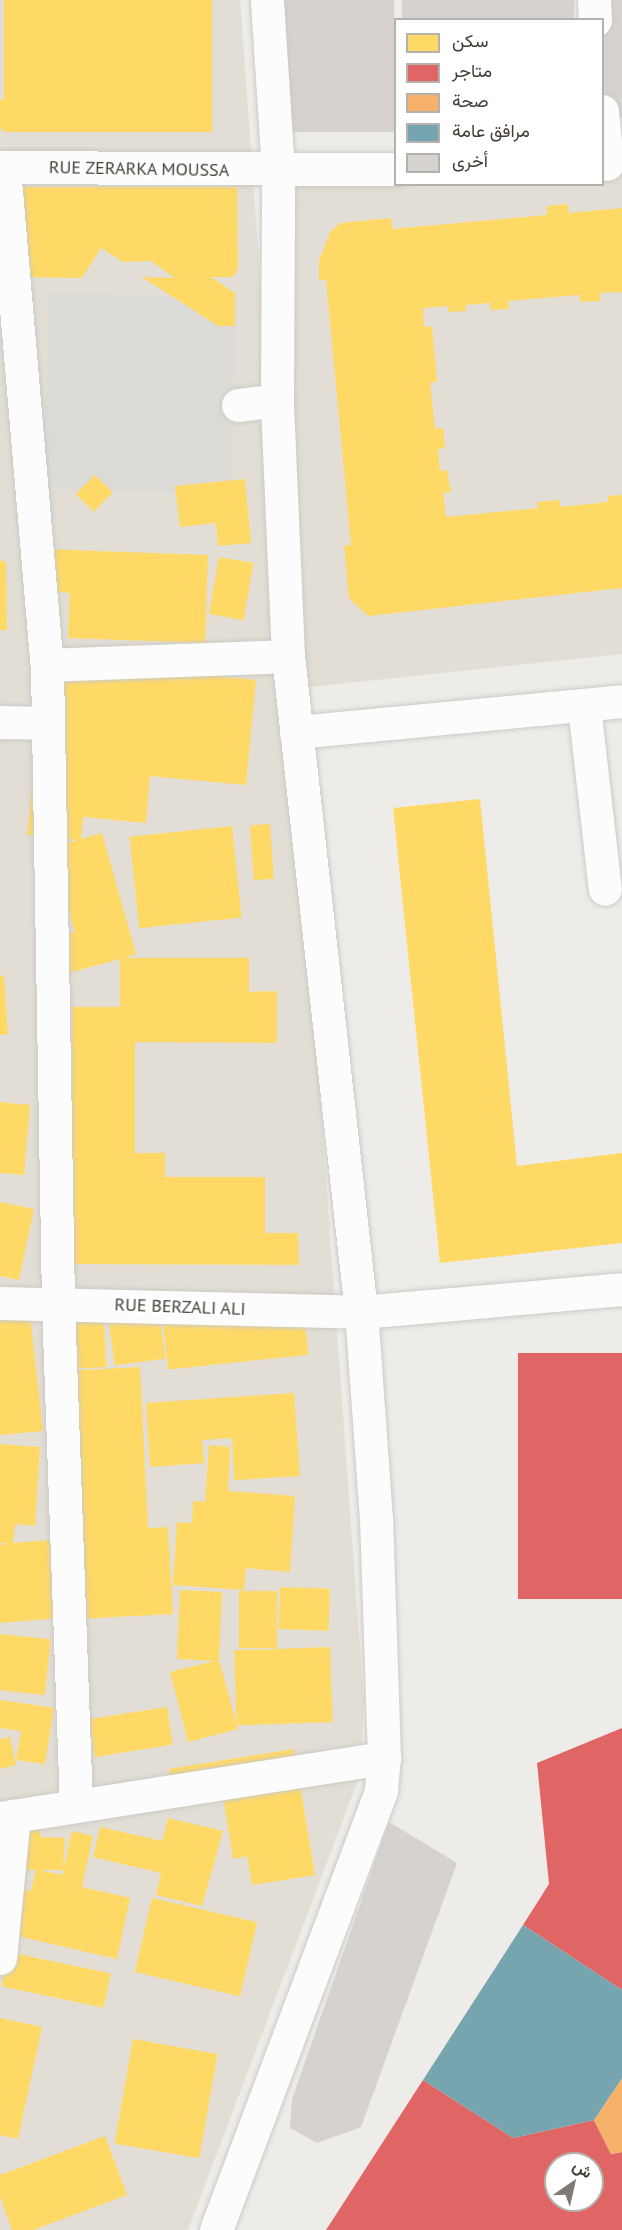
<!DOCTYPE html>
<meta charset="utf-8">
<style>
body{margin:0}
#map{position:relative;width:622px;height:2230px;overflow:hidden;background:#eeece8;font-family:"PT Sans",Vazirmatn,sans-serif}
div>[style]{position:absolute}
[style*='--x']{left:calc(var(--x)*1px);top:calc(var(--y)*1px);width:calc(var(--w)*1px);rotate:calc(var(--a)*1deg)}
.residential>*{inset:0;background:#e2ded5}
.parking>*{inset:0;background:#dddbd8;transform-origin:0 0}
.homes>*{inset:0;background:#ffd966;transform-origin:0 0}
.shops>*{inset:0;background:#e06666;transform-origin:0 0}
.health>*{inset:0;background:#f6b26b}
.public>*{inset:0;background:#76a5af}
.building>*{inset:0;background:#d6d3cf;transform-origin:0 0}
.roads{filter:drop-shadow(0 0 2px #cccac5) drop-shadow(0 0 2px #cccac5)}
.minor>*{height:33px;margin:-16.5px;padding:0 16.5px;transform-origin:16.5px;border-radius:16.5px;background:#fcfcfc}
span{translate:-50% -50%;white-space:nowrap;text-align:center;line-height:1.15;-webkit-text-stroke:6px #fff;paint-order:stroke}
.street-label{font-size:18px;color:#433d35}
.legend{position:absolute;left:394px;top:18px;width:210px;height:168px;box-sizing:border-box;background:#fff;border:2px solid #b4b1ae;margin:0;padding:8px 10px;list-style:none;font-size:18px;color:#433d35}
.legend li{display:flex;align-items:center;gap:12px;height:30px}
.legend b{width:30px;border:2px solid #b4b1ae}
.north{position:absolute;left:544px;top:2152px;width:60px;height:60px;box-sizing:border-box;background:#fff;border:2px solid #b4b1ae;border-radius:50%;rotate:34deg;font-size:16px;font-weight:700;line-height:24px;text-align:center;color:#433d35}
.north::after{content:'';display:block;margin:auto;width:21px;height:27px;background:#7f7a74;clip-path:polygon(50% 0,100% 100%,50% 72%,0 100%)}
</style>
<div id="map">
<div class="residential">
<i style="clip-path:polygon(0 0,240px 0,286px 635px,278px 171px,396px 184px,602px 184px,603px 164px,622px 164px,622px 654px,291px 689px,290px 681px,364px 1704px,360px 1775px,188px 2230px,0 2230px)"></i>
</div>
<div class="parking">
<i style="left:50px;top:292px;width:187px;height:196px;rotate:2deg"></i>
</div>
<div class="homes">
<i style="left:4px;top:0;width:208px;height:132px"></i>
<i style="clip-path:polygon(0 99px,10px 101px,3px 130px,0 129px)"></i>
<i style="clip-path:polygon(18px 187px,237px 187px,238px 269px,233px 277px,211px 277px,235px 293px,235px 326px,218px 326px,142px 277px,175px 278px,151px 261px,123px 262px,101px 248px,82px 278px,18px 277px)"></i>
<i style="clip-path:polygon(568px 204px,569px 213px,622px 208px,622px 292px,600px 293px,600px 301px,581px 302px,579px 295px,508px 301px,509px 309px,491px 310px,490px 303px,466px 305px,466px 311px,448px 312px,448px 306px,423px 308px,424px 327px,432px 326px,437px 382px,430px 382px,435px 429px,443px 428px,445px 448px,438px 449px,440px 471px,447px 470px,451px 492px,443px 493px,446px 517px,538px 508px,537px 502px,560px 500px,560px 507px,608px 502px,608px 496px,622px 495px,622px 588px,368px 616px,349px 598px,344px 546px,351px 545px,326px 280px,319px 280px,319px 260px,331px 231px,341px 223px,391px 218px,392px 229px,547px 215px,547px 206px)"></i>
<i style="left:95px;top:475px;width:25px;height:27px;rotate:45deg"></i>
<i style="clip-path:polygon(245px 479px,251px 543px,218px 546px,216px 523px,180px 527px,175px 486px)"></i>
<i style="clip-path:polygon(43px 549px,208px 555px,205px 643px,68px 638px,70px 593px,41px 591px)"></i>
<i style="left:219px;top:557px;width:35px;height:58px;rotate:10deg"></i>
<i style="clip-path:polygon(0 561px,6px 561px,7px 630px,0 630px)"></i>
<i style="clip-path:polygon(58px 660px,256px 680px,246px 785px,150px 776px,146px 823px,83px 817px,81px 839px,102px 833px,136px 954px,124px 958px,249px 958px,249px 992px,277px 991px,277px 1043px,135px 1042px,135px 1153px,165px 1153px,165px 1177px,265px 1177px,265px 1233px,298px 1233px,299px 1265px,72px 1264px,72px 1007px,120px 1007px,120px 959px,61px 975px,51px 939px,75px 932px,50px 848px,78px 840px,27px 835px,37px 737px)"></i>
<i style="clip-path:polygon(480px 799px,517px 1166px,622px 1153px,622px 1243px,440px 1263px,393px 808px)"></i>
<i style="left:270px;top:824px;width:55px;height:20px;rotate:86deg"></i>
<i style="left:232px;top:826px;width:92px;height:103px;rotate:84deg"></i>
<i style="clip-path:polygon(4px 975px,8px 1034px,0 1035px,0 976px)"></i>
<i style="clip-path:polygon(0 1102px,30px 1105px,24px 1175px,0 1173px)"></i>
<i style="clip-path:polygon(0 1202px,34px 1209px,19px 1280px,0 1276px)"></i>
<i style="clip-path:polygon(28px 1298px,43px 1431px,0 1435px,0 1301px)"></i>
<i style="left:103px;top:1302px;width:65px;height:43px;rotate:87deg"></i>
<i style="left:303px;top:1304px;width:51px;height:141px;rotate:84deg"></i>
<i style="left:158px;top:1306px;width:53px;height:51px;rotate:82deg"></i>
<i style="clip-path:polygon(140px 1367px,148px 1528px,168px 1527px,173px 1614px,78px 1619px,65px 1371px)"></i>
<i style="clip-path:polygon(294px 1393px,300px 1476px,234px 1480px,232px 1438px,202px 1440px,204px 1463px,150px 1467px,146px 1403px)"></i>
<i style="clip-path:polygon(0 1444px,40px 1447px,35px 1526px,15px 1524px,13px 1543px,51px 1540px,58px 1618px,0 1623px,0 1545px,9px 1544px,0 1543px)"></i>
<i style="clip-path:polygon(209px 1445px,230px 1447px,228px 1491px,295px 1496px,290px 1572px,246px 1568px,244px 1590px,173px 1585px,177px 1522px,192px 1523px,193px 1501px,205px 1502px)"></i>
<i style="left:280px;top:1587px;width:50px;height:42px;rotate:2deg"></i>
<i style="clip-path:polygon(180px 1590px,222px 1592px,219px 1660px,238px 1729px,188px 1742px,170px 1672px,215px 1661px,177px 1659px)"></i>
<i style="left:239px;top:1591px;width:38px;height:57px"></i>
<i style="left:0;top:1634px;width:51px;height:56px;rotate:6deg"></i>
<i style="left:330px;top:1647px;width:75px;height:96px;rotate:88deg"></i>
<i style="clip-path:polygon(0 1700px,54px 1708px,45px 1764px,16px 1760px,21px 1731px,0 1728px)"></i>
<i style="left:167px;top:1707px;width:38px;height:79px;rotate:81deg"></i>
<i style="clip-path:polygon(10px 1737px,16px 1765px,0 1769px,0 1739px)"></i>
<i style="clip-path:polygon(294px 1749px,315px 1875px,252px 1885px,247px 1856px,233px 1859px,222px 1789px,174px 1797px,169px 1769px)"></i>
<i style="clip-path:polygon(2px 1814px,41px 1815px,40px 1837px,65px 1838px,63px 1870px,39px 1870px,62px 1875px,72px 1831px,93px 1836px,82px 1887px,130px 1898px,117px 1959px,0 1932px,6px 1886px,31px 1891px,36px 1870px,1px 1869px)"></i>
<i style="clip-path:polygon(168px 1818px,223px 1831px,202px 1906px,156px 1895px,161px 1873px,93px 1857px,100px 1827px,162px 1841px)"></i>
<i style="left:152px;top:1898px;width:108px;height:76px;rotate:13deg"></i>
<i style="left:9px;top:1952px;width:104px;height:35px;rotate:12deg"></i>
<i style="clip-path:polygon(0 2018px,42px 2027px,18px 2139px,0 2135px)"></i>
<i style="left:133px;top:2039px;width:86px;height:106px;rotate:10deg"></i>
<i style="clip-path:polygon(105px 2136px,127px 2195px,33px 2230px,12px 2230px,0 2196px,0 2175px)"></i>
</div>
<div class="shops">
<i style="left:622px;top:1353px;width:246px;height:104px;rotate:90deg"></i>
<i style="clip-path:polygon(622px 1728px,622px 1990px,523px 1925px,549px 1884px,537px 1763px)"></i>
<i style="clip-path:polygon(evenodd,423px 2080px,513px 2138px,594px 2120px,611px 2154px,622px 2152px,622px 2230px,326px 2230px,423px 2080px,556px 2164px,592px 2164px,592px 2200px,556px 2200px,556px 2164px)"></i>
</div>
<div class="health">
<i style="clip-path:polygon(622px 2078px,622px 2152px,611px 2154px,594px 2120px)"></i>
</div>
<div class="public">
<i style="clip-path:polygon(523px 1925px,622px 1990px,622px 2078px,594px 2120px,513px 2138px,423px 2080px)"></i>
</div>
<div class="building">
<i style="left:264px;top:0;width:130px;height:132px"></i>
<i style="left:402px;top:0;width:172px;height:20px"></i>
<i style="clip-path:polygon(598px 0,622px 0,622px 118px,602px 118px,602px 20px)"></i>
<i style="clip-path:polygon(389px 1822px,457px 1863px,361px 2127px,317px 2143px,290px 2128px,292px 2099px)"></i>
</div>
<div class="roads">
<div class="minor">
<i style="--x:594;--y:0;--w:20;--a:87"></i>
<i style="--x:602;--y:111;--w:53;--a:84.6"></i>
<i style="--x:0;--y:167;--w:396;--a:0.3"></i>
<i style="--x:4;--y:168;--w:499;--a:85.1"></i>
<i style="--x:47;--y:665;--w:639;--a:89.01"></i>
<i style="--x:58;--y:1304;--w:502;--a:87.95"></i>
<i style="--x:238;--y:405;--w:39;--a:-7"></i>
<i style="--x:47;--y:665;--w:241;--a:-2.1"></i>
<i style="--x:584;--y:706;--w:184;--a:83.5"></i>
<i style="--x:0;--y:722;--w:46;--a:1.2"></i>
<i style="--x:296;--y:732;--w:327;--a:-5.4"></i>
<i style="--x:0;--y:1303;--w:361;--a:1.4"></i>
<i style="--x:361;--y:1312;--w:262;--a:-5"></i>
<i style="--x:0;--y:1818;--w:389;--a:-8.9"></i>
<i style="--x:0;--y:1958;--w:143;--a:-84.4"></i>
<i style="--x:216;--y:2230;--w:470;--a:-69.4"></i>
<i style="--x:381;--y:1790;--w:32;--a:-85"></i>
<i style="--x:384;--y:1758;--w:239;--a:-91.9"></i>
<i style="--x:376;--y:1519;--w:208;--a:-94.1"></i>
<i style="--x:361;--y:1312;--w:660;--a:-96.35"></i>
<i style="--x:288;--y:656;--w:256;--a:-92.5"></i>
<i style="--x:277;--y:400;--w:229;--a:-89.7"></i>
<i style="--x:278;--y:171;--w:171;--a:-93.7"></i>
</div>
</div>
<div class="street-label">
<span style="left:139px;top:169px;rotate:1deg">RUE ZERARKA MOUSSA</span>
<span style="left:180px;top:1307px;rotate:2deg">RUE BERZALI ALI</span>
</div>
<ul class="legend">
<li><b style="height:16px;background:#ffd966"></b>سكن</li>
<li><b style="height:16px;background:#e06666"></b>متاجر</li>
<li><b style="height:16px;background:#f6b26b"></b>صحة</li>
<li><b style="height:16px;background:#76a5af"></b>مرافق عامة</li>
<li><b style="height:16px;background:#d6d3cf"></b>أخرى</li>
</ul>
<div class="north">ش</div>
</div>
